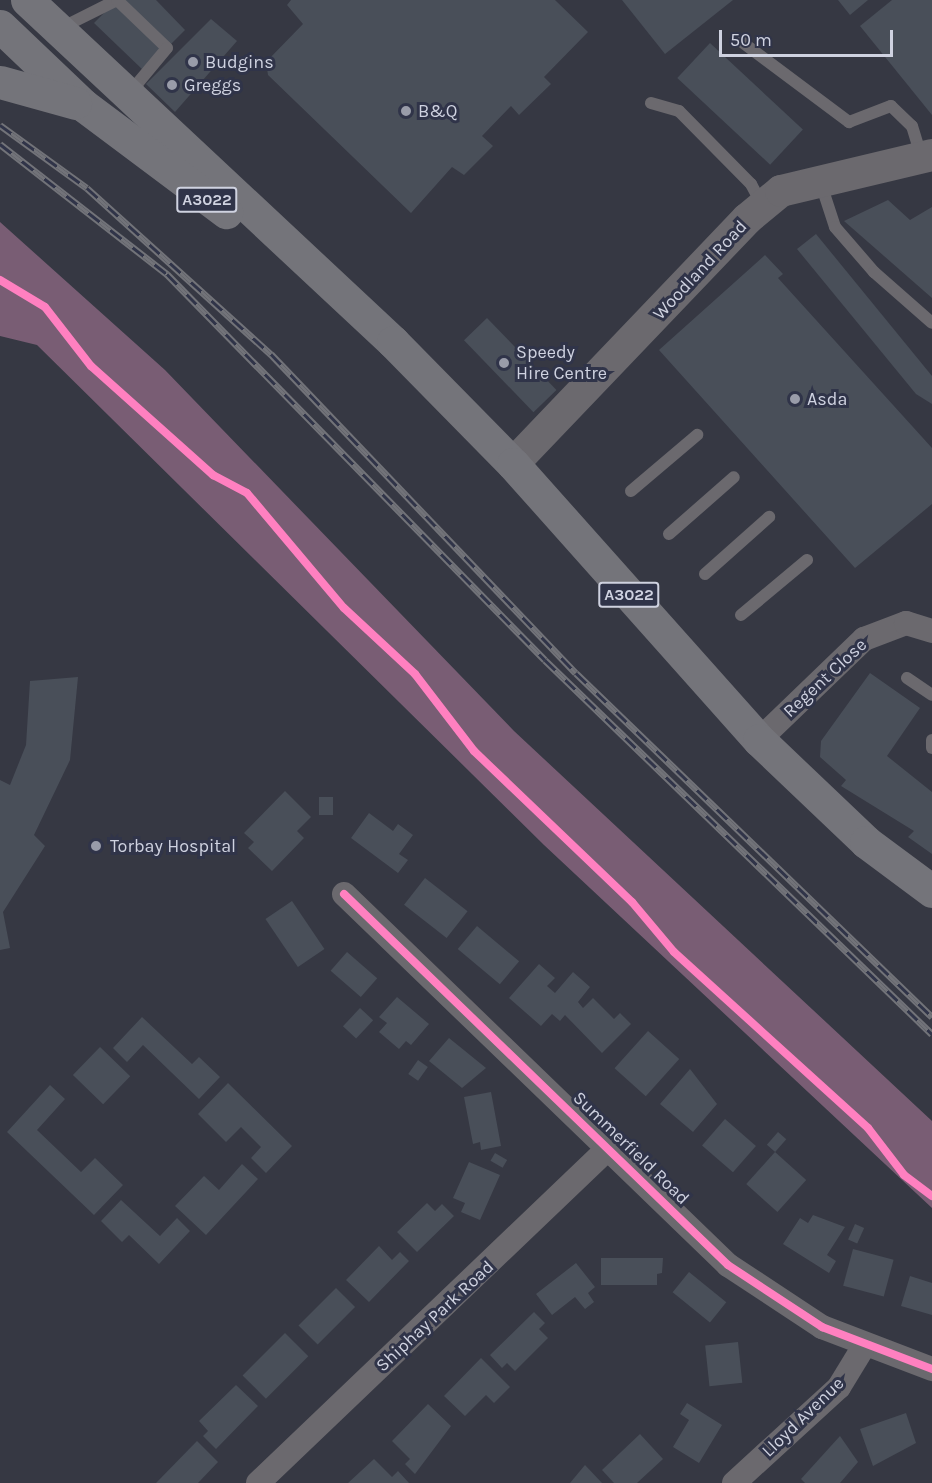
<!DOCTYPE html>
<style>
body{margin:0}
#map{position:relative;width:932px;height:1483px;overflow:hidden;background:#363843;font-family:Karla,sans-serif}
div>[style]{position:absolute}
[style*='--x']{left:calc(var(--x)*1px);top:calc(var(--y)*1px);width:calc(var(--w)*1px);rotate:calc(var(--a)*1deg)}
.forest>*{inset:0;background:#795d74}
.building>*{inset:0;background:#494f59;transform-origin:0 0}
.service>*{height:12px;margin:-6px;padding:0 6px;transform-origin:6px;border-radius:6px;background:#6b696e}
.minor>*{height:24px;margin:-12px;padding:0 12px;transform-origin:12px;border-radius:12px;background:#6b696e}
.tertiary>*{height:32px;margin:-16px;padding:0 16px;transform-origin:16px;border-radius:16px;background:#6b696e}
.primary>*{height:33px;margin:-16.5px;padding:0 16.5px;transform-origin:16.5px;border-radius:16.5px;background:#74747a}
.rail>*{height:7px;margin-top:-3.5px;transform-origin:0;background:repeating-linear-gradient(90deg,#303449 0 14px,#727379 0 28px);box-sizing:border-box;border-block:2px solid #727379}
.cycleway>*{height:8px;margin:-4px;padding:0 4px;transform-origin:4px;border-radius:4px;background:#ff80c0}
.dots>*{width:16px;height:16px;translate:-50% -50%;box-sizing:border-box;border:3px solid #303449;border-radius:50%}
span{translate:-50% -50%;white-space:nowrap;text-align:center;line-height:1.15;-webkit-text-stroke:6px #303449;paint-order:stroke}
.shield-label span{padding:2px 4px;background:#303449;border:2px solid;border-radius:4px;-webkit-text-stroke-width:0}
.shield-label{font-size:16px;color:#cfd2e0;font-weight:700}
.poi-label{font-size:18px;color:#cfd2e0}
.left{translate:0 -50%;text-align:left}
.street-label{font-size:18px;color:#cfd2e0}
.scale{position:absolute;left:719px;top:30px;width:174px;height:27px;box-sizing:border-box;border:3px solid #cfd2e0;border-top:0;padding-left:8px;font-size:18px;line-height:21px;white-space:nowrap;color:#cfd2e0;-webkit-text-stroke:4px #303449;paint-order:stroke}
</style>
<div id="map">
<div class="forest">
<i style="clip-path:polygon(0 222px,165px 370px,514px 731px,932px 1121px,932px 1208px,544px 845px,37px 345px,0 336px)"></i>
</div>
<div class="building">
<i style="clip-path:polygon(117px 0,156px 0,185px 30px,144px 71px,94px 23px)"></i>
<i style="clip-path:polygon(291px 0,555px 0,588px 32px,544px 77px,551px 84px,519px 115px,511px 106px,482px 136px,493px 146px,464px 175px,452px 167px,411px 213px,268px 75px,266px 62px,303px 24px,287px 5px)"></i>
<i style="clip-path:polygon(622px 0,733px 0,665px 54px)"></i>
<i style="clip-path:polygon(838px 0,868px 0,850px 15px)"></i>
<i style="clip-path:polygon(892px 0,932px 0,932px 115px,860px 26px)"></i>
<i style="clip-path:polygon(211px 19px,237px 41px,175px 112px,146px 84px)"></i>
<i style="left:710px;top:43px;width:127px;height:48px;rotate:43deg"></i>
<i style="clip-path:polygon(888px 200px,910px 220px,932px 207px,932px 298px,844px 221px)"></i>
<i style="clip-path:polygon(816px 234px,932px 376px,932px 404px,916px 394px,797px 249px)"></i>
<i style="clip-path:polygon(765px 255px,783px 274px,778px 278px,932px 448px,932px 504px,855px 568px,659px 350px)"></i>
<i style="left:487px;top:318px;width:100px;height:32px;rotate:46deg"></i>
<i style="clip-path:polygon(870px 673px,920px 708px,887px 756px,932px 792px,932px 854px,908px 837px,914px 831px,841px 786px,846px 780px,820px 757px,821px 741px)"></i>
<i style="clip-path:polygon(78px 677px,70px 760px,34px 835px,45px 846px,3px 912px,10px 948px,0 950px,0 780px,10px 785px,26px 745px,30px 681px)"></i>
<i style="clip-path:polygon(285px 791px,311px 817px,297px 831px,304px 838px,272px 871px,248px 848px,254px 842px,244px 833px)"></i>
<i style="left:319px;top:797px;width:14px;height:18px"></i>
<i style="clip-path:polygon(369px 813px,393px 831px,398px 824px,413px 835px,399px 854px,408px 860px,398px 873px,351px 838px)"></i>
<i style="left:425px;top:878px;width:54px;height:34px;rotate:38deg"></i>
<i style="left:292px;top:901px;width:58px;height:32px;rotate:56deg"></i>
<i style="left:477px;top:926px;width:55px;height:30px;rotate:40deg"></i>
<i style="left:347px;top:952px;width:40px;height:25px;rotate:41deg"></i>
<i style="clip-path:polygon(539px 964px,555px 978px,547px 986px,555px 993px,573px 972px,590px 987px,578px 1002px,583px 1008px,593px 998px,614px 1019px,620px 1013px,631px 1024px,602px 1053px,565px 1015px,560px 1021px,552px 1014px,541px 1026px,509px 998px)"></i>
<i style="clip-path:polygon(397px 997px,429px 1024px,411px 1045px,406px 1041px,399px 1049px,379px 1032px,387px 1023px,379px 1017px)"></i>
<i style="left:360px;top:1008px;width:18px;height:25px;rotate:43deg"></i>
<i style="clip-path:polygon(142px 1017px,192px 1064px,199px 1057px,220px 1077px,199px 1099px,143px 1045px,127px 1062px,113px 1048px)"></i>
<i style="left:648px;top:1031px;width:42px;height:50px;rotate:42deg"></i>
<i style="clip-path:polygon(449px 1038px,486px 1068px,462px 1088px,429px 1061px)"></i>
<i style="left:100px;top:1047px;width:42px;height:39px;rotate:44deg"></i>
<i style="left:418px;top:1060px;width:12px;height:17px;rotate:35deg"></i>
<i style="clip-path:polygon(690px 1069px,717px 1104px,693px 1132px,660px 1104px)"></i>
<i style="clip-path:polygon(228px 1083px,292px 1146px,266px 1173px,251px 1158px,261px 1147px,241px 1127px,226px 1142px,198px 1114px)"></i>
<i style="clip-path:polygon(50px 1085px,65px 1099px,37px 1130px,81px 1172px,95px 1158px,123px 1185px,94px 1215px,7px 1132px)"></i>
<i style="clip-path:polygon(491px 1092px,501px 1146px,481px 1150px,480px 1142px,473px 1144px,464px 1097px)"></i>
<i style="left:725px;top:1119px;width:41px;height:35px;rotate:41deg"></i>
<i style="left:778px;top:1132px;width:11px;height:17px;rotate:41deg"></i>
<i style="left:775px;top:1152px;width:42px;height:43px;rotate:42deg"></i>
<i style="left:495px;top:1153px;width:14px;height:9px;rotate:30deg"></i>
<i style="clip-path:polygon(469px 1162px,500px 1175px,480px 1220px,461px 1212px,465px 1203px,453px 1198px)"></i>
<i style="clip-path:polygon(242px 1164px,258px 1179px,206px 1235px,175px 1206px,204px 1176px,219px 1190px)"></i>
<i style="clip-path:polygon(121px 1200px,160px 1236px,177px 1218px,190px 1231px,159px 1264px,129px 1235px,122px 1242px,101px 1221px)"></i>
<i style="clip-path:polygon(427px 1203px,435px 1211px,442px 1204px,454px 1216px,417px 1252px,397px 1232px)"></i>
<i style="clip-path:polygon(813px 1215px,845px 1227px,827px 1255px,836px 1261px,829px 1273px,783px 1244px,800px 1218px,808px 1223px)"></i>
<i style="left:855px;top:1224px;width:10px;height:17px;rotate:24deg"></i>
<i style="clip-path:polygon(379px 1246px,392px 1260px,400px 1252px,409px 1261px,369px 1302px,346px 1280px)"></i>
<i style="left:853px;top:1249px;width:42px;height:38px;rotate:15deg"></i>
<i style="clip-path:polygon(601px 1258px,663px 1258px,662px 1273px,657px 1274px,657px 1285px,601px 1285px)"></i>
<i style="clip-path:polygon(576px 1263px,595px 1287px,588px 1293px,594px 1302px,585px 1309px,575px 1297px,552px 1315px,536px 1294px)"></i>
<i style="left:689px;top:1272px;width:48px;height:26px;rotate:39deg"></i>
<i style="clip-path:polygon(910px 1276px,932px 1283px,932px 1315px,901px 1306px)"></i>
<i style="left:336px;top:1288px;width:27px;height:53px;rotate:45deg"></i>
<i style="clip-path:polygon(534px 1312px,545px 1323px,539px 1329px,548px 1338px,515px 1371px,507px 1363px,502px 1368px,490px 1355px)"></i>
<i style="left:285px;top:1333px;width:33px;height:60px;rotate:45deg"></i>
<i style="left:738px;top:1342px;width:41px;height:33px;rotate:84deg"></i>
<i style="clip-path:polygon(481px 1358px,510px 1387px,494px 1403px,486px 1395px,465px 1416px,444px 1396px)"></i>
<i style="clip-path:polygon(236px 1385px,258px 1406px,216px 1449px,203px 1436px,208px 1431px,199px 1421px)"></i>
<i style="clip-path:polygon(687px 1403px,722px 1425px,699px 1463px,673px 1447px,689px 1420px,680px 1414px)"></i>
<i style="clip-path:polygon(428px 1404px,451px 1426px,415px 1474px,405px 1464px,410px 1459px,392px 1441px)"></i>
<i style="clip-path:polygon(906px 1413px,916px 1443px,873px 1466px,860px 1429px)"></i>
<i style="clip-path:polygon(640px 1434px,663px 1459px,637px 1483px,614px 1483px,602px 1470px)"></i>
<i style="clip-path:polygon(840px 1436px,858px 1462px,840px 1483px,805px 1483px,801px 1479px)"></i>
<i style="clip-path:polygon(197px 1441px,218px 1462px,198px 1483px,156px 1483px)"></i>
<i style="clip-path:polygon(374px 1459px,392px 1477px,398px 1471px,409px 1483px,348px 1483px)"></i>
<i style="clip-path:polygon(585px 1465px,602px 1483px,570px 1483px)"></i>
</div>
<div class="service">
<i style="--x:61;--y:28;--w:63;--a:-26.6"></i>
<i style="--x:117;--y:0;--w:69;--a:43.8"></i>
<i style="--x:167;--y:48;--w:47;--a:129.8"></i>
<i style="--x:137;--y:84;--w:12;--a:81"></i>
<i style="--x:742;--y:42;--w:134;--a:36.8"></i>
<i style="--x:849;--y:122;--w:45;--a:-20.9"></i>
<i style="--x:891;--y:106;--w:29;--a:44"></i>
<i style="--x:912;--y:126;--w:31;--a:73"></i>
<i style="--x:651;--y:103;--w:29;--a:16"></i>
<i style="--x:679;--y:111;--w:103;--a:45.4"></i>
<i style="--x:751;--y:184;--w:24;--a:62"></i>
<i style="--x:820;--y:181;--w:48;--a:71.9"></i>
<i style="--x:835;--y:227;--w:60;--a:49.1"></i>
<i style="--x:874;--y:272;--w:77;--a:41.3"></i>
<i style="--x:631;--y:491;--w:87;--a:-40.3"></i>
<i style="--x:669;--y:534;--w:86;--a:-41.2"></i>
<i style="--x:705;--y:574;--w:86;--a:-41.7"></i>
<i style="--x:741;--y:615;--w:86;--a:-39.8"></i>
<i style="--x:907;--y:678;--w:30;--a:34"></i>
<i style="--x:932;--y:740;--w:8;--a:90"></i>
</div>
<div class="minor">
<i style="--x:759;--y:740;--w:146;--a:-43.9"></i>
<i style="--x:864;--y:639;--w:45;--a:-20.9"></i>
<i style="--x:906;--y:623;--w:27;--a:17"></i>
<i style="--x:344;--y:894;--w:534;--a:44.01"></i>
<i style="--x:728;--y:1265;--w:113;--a:33.4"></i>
<i style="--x:822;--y:1327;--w:118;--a:20.9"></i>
<i style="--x:258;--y:1483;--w:487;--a:-43.7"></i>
<i style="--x:734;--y:1483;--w:142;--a:-42.4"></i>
<i style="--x:839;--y:1387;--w:48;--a:-58.6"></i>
</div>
<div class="tertiary">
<i style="--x:513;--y:464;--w:339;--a:-46.3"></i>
<i style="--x:747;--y:219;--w:44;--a:-39.5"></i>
<i style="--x:781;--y:191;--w:155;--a:-13.4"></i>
</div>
<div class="primary">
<i style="--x:27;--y:0;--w:501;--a:43.06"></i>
<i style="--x:393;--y:342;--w:171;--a:45.5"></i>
<i style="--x:513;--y:464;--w:370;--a:48.3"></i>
<i style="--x:759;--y:740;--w:148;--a:43.6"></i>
<i style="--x:866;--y:842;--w:82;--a:36.6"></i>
<i style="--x:0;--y:26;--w:115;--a:43.6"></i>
<i style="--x:83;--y:105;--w:179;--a:36.8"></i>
<i style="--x:0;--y:82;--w:78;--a:15.6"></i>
</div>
<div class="rail">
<i style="--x:0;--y:125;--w:107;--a:35.9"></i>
<i style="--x:87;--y:188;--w:248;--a:42.1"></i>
<i style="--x:271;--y:354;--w:441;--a:46.3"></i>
<i style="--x:576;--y:673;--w:495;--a:44"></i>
<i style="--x:0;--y:144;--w:212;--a:37.9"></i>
<i style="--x:167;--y:274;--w:540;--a:45.6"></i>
<i style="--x:545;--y:660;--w:538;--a:44.02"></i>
</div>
<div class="cycleway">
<i style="--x:0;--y:280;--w:52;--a:31"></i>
<i style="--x:45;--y:307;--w:75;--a:52.1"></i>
<i style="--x:91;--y:366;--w:164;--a:41.8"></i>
<i style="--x:213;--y:475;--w:38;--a:28"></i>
<i style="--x:247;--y:493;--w:150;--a:49.9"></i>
<i style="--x:344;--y:608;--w:97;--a:42.9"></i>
<i style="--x:415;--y:674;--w:97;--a:52.5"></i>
<i style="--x:474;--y:751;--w:219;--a:43.7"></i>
<i style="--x:632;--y:902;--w:65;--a:50"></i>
<i style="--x:674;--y:952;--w:262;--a:42.2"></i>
<i style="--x:868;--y:1128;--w:59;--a:52.5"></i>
<i style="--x:904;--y:1175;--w:35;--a:37"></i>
<i style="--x:344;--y:894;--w:534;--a:44.01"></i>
<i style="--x:728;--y:1265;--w:113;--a:33.4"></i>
<i style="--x:822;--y:1327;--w:118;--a:20.9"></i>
</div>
<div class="dots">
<i style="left:193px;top:62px;background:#999ca9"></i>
<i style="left:172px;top:85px;background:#999ca9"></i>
<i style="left:406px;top:111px;background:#999ca9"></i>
<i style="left:504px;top:363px;background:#999ca9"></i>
<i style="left:795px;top:399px;background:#999ca9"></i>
<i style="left:96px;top:846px;background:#999ca9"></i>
</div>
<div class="shield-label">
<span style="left:207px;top:200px">A3022</span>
<span style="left:629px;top:595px">A3022</span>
</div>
<div class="poi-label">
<span class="left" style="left:205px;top:62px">Budgins</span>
<span class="left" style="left:184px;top:85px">Greggs</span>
<span class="left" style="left:418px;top:111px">B&amp;Q</span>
<span class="left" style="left:516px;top:363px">Speedy<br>Hire Centre</span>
<span class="left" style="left:807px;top:399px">Asda</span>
<span class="left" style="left:110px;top:846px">Torbay Hospital</span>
</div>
<div class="street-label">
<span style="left:700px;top:270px;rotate:-47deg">Woodland Road</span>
<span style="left:825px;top:678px;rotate:-43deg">Regent Close</span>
<span style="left:631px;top:1148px;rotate:44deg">Summerfield Road</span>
<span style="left:435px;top:1316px;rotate:-43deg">Shiphay Park Road</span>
<span style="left:803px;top:1417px;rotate:-44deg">Lloyd Avenue</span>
</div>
<div class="scale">50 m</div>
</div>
